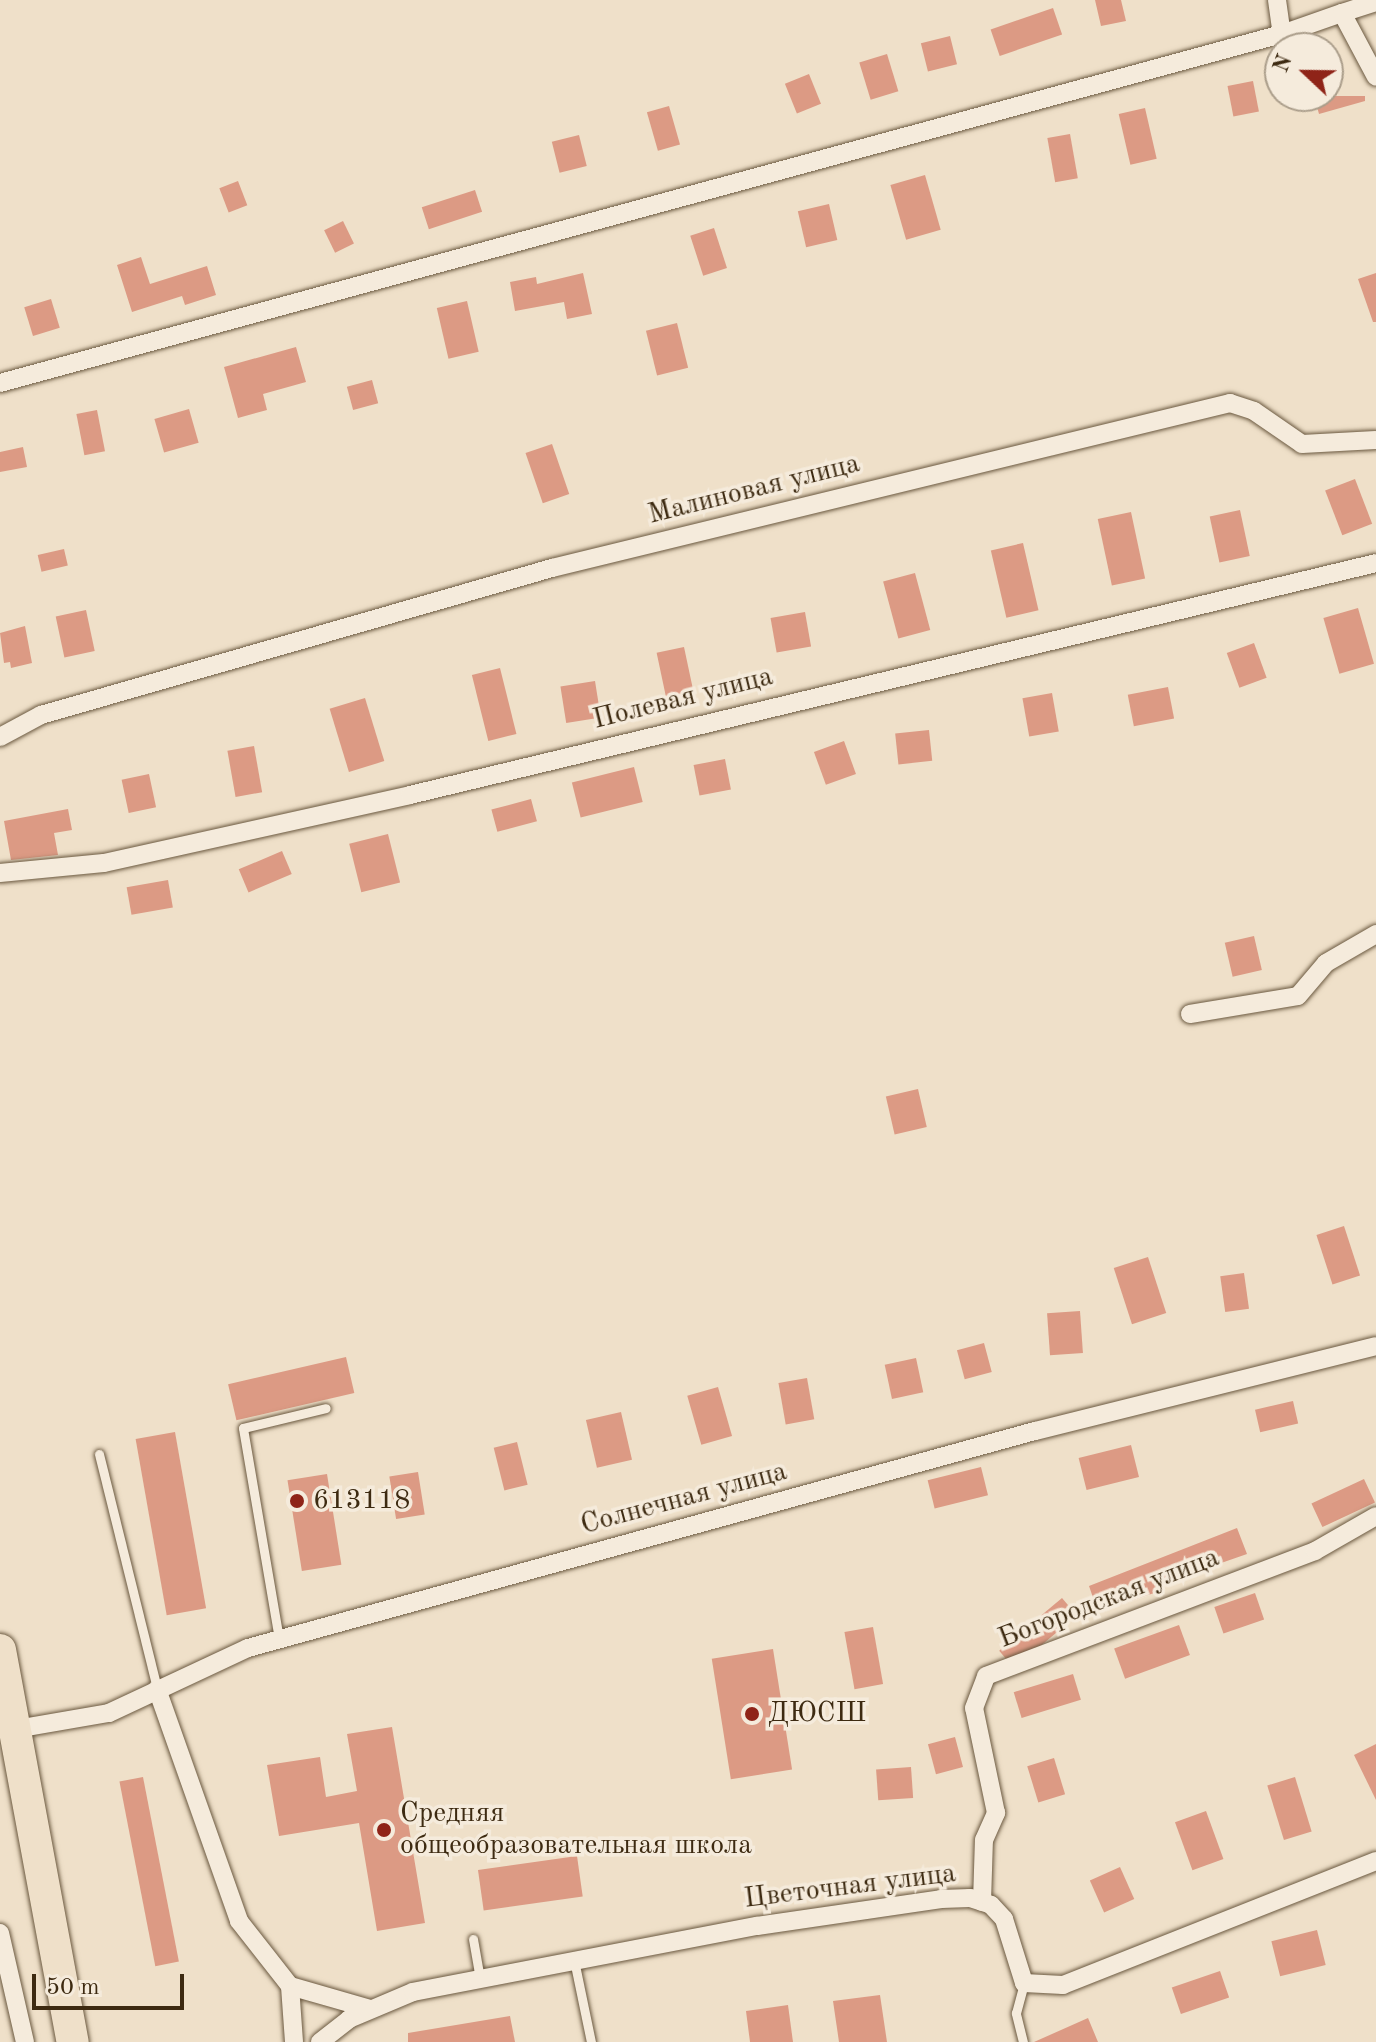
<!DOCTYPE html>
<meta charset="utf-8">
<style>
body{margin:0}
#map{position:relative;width:1376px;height:2042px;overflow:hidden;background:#efe0c9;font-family:"Old Standard TT",serif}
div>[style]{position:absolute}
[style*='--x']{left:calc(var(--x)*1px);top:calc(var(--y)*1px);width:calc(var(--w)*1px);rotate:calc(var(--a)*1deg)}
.building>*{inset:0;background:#dc9a84;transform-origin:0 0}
.roads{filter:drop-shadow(0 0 2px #6a583f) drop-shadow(0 0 2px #6a583f)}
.lane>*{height:9px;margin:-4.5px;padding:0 4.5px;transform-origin:4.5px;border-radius:4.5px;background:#f5ebdc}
.street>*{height:18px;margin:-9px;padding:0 9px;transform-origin:9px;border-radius:9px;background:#f5ebdc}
.highway>*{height:32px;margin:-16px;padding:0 16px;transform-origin:16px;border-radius:16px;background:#efe0c9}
.dots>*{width:22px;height:22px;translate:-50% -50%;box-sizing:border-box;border:4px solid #f5ebdc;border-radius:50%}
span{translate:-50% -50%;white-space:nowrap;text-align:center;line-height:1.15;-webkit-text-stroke:7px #f5ebdc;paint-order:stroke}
.street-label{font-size:28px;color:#3d2a11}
.poi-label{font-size:28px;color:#3d2a11}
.left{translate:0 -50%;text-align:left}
.north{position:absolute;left:1264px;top:32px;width:80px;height:80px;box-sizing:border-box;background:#f5ebdc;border:2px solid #ab9e8b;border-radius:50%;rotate:292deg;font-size:22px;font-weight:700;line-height:32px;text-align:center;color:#3d2a11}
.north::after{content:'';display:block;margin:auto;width:28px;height:36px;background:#8f2418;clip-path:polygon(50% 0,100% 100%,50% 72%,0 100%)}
.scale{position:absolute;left:32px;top:1974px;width:152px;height:36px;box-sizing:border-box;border:4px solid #3d2a11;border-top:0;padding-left:10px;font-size:24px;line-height:28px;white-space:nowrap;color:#3d2a11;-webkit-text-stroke:6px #f5ebdc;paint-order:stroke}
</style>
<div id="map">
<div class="building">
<i style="clip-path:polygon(1095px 0,1121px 0,1126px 21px,1101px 26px)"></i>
<i style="left:1053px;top:8px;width:28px;height:66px;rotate:71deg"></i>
<i style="left:950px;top:36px;width:29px;height:30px;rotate:76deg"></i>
<i style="left:887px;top:54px;width:39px;height:29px;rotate:73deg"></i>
<i style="left:809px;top:74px;width:32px;height:26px;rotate:68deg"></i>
<i style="left:1253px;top:81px;width:31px;height:26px;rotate:79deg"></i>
<i style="clip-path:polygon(1314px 96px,1365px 96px,1365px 101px,1319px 114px)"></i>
<i style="left:669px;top:106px;width:40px;height:23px;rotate:74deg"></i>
<i style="left:1145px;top:108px;width:52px;height:27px;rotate:77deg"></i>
<i style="left:1070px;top:134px;width:45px;height:23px;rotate:80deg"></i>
<i style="left:579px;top:135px;width:32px;height:28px;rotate:76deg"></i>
<i style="left:925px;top:175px;width:57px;height:36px;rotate:74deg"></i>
<i style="left:238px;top:181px;width:26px;height:20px;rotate:69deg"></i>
<i style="left:475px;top:190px;width:23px;height:56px;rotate:72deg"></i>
<i style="left:829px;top:204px;width:37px;height:32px;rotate:77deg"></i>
<i style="left:343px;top:221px;width:25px;height:21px;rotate:64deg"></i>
<i style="left:714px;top:228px;width:42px;height:25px;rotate:72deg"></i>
<i style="clip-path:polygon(141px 257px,150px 284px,207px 266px,216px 295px,185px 305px,182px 296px,132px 312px,117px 265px)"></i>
<i style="clip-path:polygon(583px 273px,592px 314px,567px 319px,564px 302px,515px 311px,510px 282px,536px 277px,537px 284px)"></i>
<i style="clip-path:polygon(1376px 273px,1376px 322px,1373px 322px,1358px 279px)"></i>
<i style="left:51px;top:299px;width:30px;height:28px;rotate:73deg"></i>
<i style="left:467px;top:301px;width:52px;height:31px;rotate:77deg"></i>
<i style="left:677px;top:323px;width:46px;height:32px;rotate:76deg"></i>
<i style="clip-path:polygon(296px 347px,306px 382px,263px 394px,267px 410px,238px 418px,224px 367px)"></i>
<i style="left:372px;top:380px;width:24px;height:26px;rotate:75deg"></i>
<i style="left:189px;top:409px;width:35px;height:36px;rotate:74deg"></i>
<i style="left:97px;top:410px;width:42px;height:21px;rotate:79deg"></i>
<i style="left:552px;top:444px;width:53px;height:28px;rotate:71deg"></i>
<i style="clip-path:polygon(23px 447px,27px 467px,0 472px,0 452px)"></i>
<i style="left:1355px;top:479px;width:48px;height:32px;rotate:69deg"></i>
<i style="left:1240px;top:510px;width:47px;height:31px;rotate:78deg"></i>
<i style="left:1131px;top:512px;width:68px;height:34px;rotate:78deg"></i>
<i style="left:1023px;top:543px;width:69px;height:33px;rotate:77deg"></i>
<i style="left:64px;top:549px;width:17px;height:27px;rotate:77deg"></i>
<i style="left:915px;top:573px;width:59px;height:33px;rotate:75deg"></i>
<i style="left:1358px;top:608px;width:58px;height:36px;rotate:74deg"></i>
<i style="left:86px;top:610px;width:42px;height:31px;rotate:78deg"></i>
<i style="left:805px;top:612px;width:35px;height:35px;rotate:80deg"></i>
<i style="clip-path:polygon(25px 626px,32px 663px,11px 668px,10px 662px,4px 663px,0 633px)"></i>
<i style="left:1254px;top:643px;width:37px;height:29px;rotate:70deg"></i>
<i style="left:684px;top:647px;width:48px;height:28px;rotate:78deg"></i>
<i style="left:500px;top:668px;width:68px;height:29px;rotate:76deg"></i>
<i style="left:595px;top:681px;width:37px;height:35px;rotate:81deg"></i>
<i style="left:1168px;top:687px;width:32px;height:41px;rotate:79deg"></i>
<i style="left:1052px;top:693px;width:39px;height:30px;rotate:80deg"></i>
<i style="left:365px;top:698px;width:66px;height:37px;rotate:73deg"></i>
<i style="left:929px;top:730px;width:31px;height:34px;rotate:84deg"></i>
<i style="left:844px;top:741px;width:35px;height:32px;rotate:70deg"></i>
<i style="left:254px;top:746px;width:47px;height:27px;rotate:80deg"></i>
<i style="left:725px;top:759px;width:31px;height:32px;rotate:79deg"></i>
<i style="left:634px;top:767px;width:36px;height:64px;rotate:76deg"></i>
<i style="left:149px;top:774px;width:34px;height:28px;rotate:78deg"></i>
<i style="left:531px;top:799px;width:23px;height:41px;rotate:75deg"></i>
<i style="clip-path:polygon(68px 809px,72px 830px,54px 833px,58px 855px,11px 860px,4px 821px)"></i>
<i style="left:388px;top:834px;width:50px;height:40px;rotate:76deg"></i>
<i style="left:282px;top:851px;width:25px;height:47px;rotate:67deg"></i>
<i style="left:168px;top:880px;width:28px;height:42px;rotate:80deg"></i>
<i style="left:1254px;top:936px;width:35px;height:30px;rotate:77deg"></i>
<i style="left:918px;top:1089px;width:39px;height:33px;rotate:77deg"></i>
<i style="left:1344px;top:1226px;width:52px;height:29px;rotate:72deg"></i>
<i style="left:1148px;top:1257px;width:59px;height:36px;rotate:72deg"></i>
<i style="left:1244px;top:1273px;width:36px;height:24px;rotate:82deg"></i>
<i style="left:1080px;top:1311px;width:42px;height:33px;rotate:86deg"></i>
<i style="left:984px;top:1343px;width:30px;height:28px;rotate:75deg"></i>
<i style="left:346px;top:1357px;width:37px;height:121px;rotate:77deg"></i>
<i style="left:916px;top:1358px;width:35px;height:32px;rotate:78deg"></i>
<i style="left:807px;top:1378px;width:42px;height:29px;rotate:80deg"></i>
<i style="left:718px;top:1387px;width:51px;height:32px;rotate:74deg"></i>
<i style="left:1293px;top:1401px;width:23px;height:39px;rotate:77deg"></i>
<i style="left:621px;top:1412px;width:49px;height:36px;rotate:77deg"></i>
<i style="left:175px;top:1432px;width:179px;height:40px;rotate:80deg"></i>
<i style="left:517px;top:1442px;width:44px;height:24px;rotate:76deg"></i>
<i style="left:1131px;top:1445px;width:33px;height:54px;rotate:76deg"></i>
<i style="left:981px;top:1467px;width:29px;height:55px;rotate:76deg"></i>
<i style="left:418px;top:1472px;width:43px;height:29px;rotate:81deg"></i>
<i style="left:327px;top:1474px;width:92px;height:40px;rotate:81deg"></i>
<i style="left:1364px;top:1479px;width:26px;height:58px;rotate:65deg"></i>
<i style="clip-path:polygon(1237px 1528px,1247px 1554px,1158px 1585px,1160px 1591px,1098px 1612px,1089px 1586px)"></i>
<i style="left:1255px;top:1593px;width:28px;height:43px;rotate:71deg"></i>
<i style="left:1062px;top:1598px;width:23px;height:82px;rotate:50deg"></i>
<i style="left:1179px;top:1625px;width:32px;height:69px;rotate:70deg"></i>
<i style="left:873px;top:1627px;width:58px;height:29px;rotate:80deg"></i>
<i style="left:773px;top:1649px;width:122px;height:62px;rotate:81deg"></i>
<i style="left:1073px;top:1674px;width:27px;height:62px;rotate:73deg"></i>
<i style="clip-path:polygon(392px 1727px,425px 1923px,377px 1931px,359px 1823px,279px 1836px,267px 1765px,320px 1757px,326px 1797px,357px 1791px,347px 1734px)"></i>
<i style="left:955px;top:1737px;width:31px;height:28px;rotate:75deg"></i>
<i style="clip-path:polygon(1376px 1744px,1376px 1800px,1354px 1755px)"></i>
<i style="left:1054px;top:1758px;width:38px;height:28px;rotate:73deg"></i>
<i style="left:911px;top:1767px;width:31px;height:35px;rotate:86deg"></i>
<i style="left:143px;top:1777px;width:188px;height:24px;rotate:79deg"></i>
<i style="left:1295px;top:1777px;width:57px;height:29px;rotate:73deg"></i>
<i style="left:1206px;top:1811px;width:51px;height:33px;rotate:70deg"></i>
<i style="left:577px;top:1856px;width:41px;height:100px;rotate:82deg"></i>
<i style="left:1120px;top:1867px;width:35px;height:33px;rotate:66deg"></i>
<i style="left:1317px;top:1930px;width:36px;height:47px;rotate:76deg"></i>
<i style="left:1220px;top:1971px;width:28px;height:51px;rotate:71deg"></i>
<i style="clip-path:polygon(880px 1995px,887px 2042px,839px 2042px,833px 2001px)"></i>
<i style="clip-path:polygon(788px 2005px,793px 2042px,750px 2042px,746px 2011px)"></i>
<i style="clip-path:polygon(510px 2016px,515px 2042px,408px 2042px,408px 2033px)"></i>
<i style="clip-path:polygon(1088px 2018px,1098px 2042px,1034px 2042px)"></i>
</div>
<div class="roads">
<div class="lane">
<i style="--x:99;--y:1454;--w:242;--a:76.1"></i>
<i style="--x:279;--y:1639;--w:214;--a:-99.7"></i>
<i style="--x:243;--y:1428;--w:85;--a:-13.5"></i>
<i style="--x:473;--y:1939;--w:41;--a:80.1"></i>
<i style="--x:574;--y:1960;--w:84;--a:78.3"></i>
<i style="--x:1023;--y:2042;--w:30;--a:-104"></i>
<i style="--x:1016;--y:2013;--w:31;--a:-75"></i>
</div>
<div class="street">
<i style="--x:1277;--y:0;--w:34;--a:82"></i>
<i style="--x:1342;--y:13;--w:36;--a:-18"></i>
<i style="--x:0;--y:383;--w:1329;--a:-15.23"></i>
<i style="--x:1282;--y:34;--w:64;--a:-19.3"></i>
<i style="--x:1342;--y:13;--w:72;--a:62"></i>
<i style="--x:0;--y:737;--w:47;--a:-28.2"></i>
<i style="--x:41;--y:715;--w:532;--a:-16.05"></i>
<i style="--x:552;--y:568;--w:698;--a:-13.68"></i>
<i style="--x:1230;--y:403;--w:25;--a:18"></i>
<i style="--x:1254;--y:411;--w:58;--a:34.5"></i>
<i style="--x:1302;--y:444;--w:74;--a:-3.1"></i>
<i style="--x:0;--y:873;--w:104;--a:-5.5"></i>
<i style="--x:104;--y:863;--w:313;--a:-12.5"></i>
<i style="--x:410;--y:795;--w:993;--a:-13.5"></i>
<i style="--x:1190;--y:1014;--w:109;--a:-9.5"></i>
<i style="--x:1298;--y:996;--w:43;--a:-49.7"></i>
<i style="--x:1326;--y:963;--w:58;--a:-30.1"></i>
<i style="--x:157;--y:1689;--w:246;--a:70.5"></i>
<i style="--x:239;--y:1921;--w:83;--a:51.9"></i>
<i style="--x:290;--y:1986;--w:56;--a:85.9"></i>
<i style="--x:16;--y:1729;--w:94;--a:-9.8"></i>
<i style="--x:109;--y:1713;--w:153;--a:-25.1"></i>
<i style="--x:248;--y:1648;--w:816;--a:-15.42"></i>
<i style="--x:1035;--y:1431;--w:351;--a:-14"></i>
<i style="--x:982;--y:1902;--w:62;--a:-88.2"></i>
<i style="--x:984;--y:1840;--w:30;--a:-66"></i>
<i style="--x:996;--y:1813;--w:107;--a:-101.8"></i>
<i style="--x:974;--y:1708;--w:34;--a:-69"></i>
<i style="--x:986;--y:1676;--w:352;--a:-20.8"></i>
<i style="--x:1315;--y:1551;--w:70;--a:-29.8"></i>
<i style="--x:0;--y:1933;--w:112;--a:77.1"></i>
<i style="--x:290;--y:1986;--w:83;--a:16"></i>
<i style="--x:320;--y:2042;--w:37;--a:-38"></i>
<i style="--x:349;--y:2019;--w:69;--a:-22.9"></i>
<i style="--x:413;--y:1992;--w:350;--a:-10.9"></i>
<i style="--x:757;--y:1926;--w:186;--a:-8.3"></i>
<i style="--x:941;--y:1899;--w:29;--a:-2"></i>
<i style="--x:970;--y:1898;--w:22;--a:18"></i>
<i style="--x:991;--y:1905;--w:19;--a:47"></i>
<i style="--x:1004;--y:1919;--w:67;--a:72.6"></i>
<i style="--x:1024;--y:1983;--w:39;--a:3"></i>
<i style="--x:1063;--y:1985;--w:337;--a:-21.6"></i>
</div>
<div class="highway">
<i style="--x:0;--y:1650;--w:399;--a:79.5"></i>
</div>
</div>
<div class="dots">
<i style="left:297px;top:1501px;background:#8f2418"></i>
<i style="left:752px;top:1714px;background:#8f2418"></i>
<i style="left:384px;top:1830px;background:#8f2418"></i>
</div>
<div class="street-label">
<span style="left:754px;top:490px;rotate:-14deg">Малиновая улица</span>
<span style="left:683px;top:699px;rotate:-14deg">Полевая улица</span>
<span style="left:684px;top:1499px;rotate:-15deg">Солнечная улица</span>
<span style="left:1109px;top:1599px;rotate:-21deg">Богородская улица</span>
<span style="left:850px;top:1887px;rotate:-7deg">Цветочная улица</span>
</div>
<div class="poi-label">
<span class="left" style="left:313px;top:1501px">613118</span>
<span class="left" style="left:768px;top:1714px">ДЮСШ</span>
<span class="left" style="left:400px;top:1830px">Средняя<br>общеобразовательная школа</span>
</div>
<div class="north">N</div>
<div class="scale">50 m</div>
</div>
